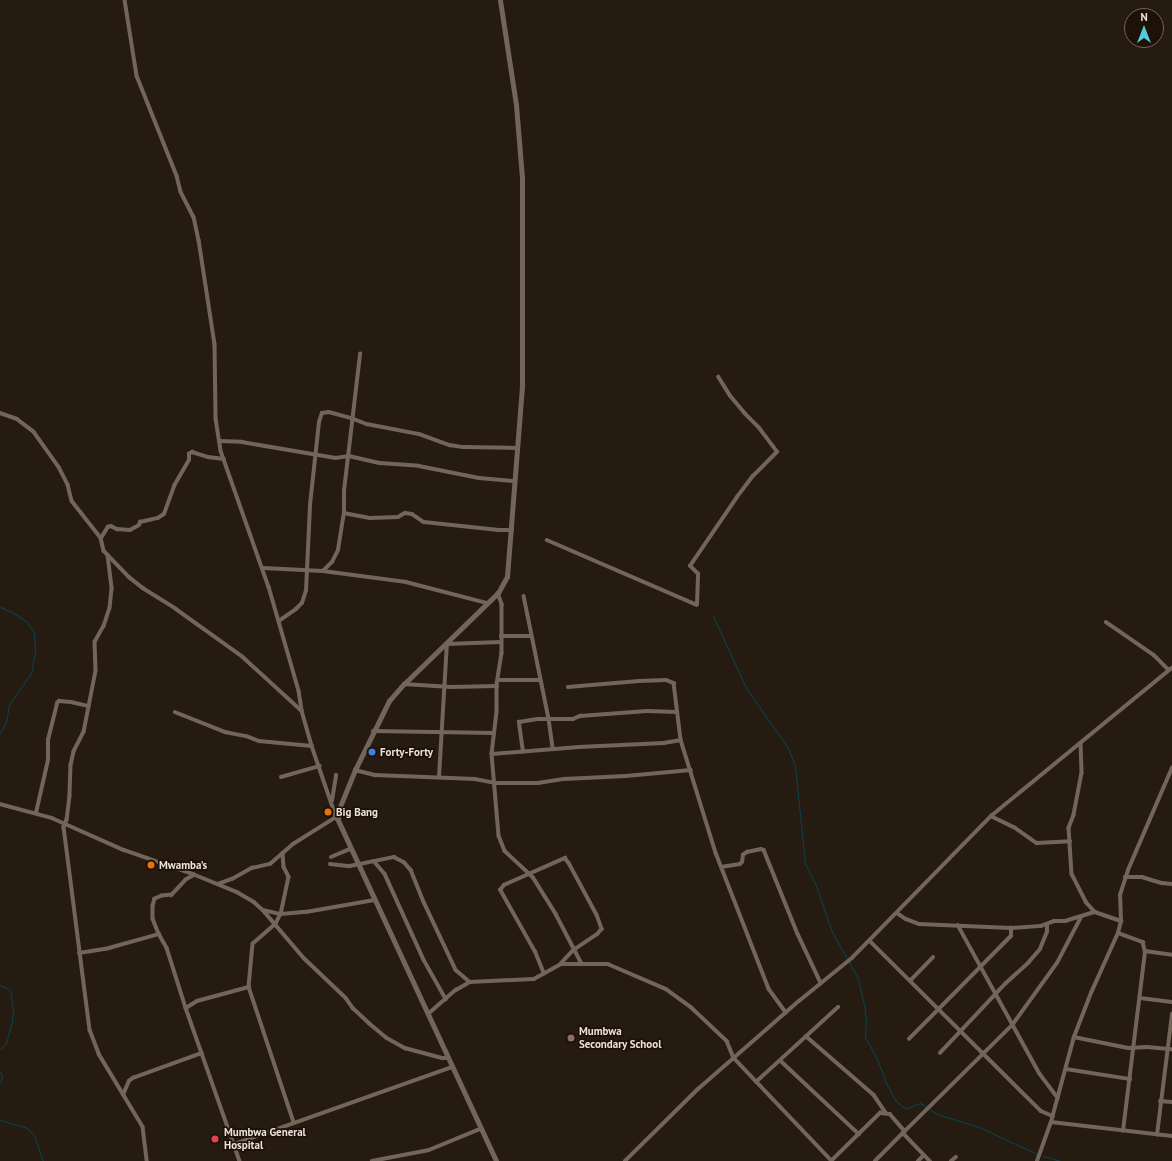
<!DOCTYPE html>
<meta charset="utf-8">
<style>
body{margin:0}
#map{position:relative;width:1172px;height:1161px;overflow:hidden;background:#261b11;font-family:"PT Sans",sans-serif}
div>[style]{position:absolute}
[style*='--x']{left:calc(var(--x)*1px);top:calc(var(--y)*1px);width:calc(var(--w)*1px);rotate:calc(var(--a)*1deg)}
.stream>*{height:1px;margin:-0.5px;padding:0 0.5px;transform-origin:0.5px;border-radius:0.5px;background:#074451}
.minor>*{height:3.5px;margin:-1.75px;padding:0 1.75px;transform-origin:1.75px;border-radius:1.75px;background:#736559}
.tertiary>*{height:4.5px;margin:-2.25px;padding:0 2.25px;transform-origin:2.25px;border-radius:2.25px;background:#736559}
.dots>*{width:11px;height:11px;translate:-50% -50%;box-sizing:border-box;border:2px solid #1d1108;border-radius:50%}
span{translate:-50% -50%;white-space:nowrap;text-align:center;line-height:1.15;-webkit-text-stroke:3.5px #1d1108;paint-order:stroke}
.poi-label{font-size:11px;color:#ebe2dc;font-weight:700}
.left{translate:0 -50%;text-align:left}
.north{position:absolute;left:1124px;top:8px;width:40px;height:40px;box-sizing:border-box;background:#1d1108;border:1px solid #6f655d;border-radius:50%;rotate:0deg;font-size:11px;font-weight:700;line-height:16px;text-align:center;color:#ebe2dc}
.north::after{content:'';display:block;margin:auto;width:14px;height:18px;background:#54cade;clip-path:polygon(50% 0,100% 100%,50% 72%,0 100%)}
</style>
<div id="map">
<div class="stream">
<i style="--x:0;--y:607;--w:13;--a:23"></i>
<i style="--x:12;--y:612;--w:17;--a:33"></i>
<i style="--x:26;--y:621;--w:14;--a:54"></i>
<i style="--x:34;--y:632;--w:19;--a:87"></i>
<i style="--x:35;--y:651;--w:22;--a:100"></i>
<i style="--x:31;--y:673;--w:39;--a:125"></i>
<i style="--x:9;--y:705;--w:17;--a:100"></i>
<i style="--x:6;--y:722;--w:13;--a:119"></i>
<i style="--x:713;--y:616;--w:79;--a:65.4"></i>
<i style="--x:746;--y:688;--w:73;--a:55"></i>
<i style="--x:788;--y:748;--w:19;--a:69"></i>
<i style="--x:795;--y:766;--w:98;--a:84.1"></i>
<i style="--x:805;--y:863;--w:25;--a:64"></i>
<i style="--x:816;--y:886;--w:49;--a:70.8"></i>
<i style="--x:832;--y:932;--w:31;--a:61"></i>
<i style="--x:849;--y:962;--w:19;--a:62"></i>
<i style="--x:858;--y:979;--w:26;--a:77"></i>
<i style="--x:864;--y:1004;--w:17;--a:83"></i>
<i style="--x:866;--y:1021;--w:16;--a:94"></i>
<i style="--x:865;--y:1037;--w:25;--a:61"></i>
<i style="--x:877;--y:1059;--w:26;--a:69"></i>
<i style="--x:886;--y:1083;--w:19;--a:62"></i>
<i style="--x:895;--y:1100;--w:11;--a:41"></i>
<i style="--x:903;--y:1107;--w:4;--a:14"></i>
<i style="--x:907;--y:1108;--w:14;--a:-21"></i>
<i style="--x:920;--y:1103;--w:8;--a:30"></i>
<i style="--x:0;--y:985;--w:11;--a:27"></i>
<i style="--x:10;--y:990;--w:19;--a:81"></i>
<i style="--x:13;--y:1009;--w:12;--a:95"></i>
<i style="--x:12;--y:1021;--w:23;--a:105"></i>
<i style="--x:6;--y:1043;--w:8;--a:135"></i>
<i style="--x:0;--y:1071;--w:5;--a:68"></i>
<i style="--x:2;--y:1076;--w:7;--a:106"></i>
<i style="--x:929;--y:1109;--w:9;--a:32"></i>
<i style="--x:937;--y:1114;--w:44;--a:17.2"></i>
<i style="--x:979;--y:1127;--w:64;--a:25"></i>
<i style="--x:0;--y:1120;--w:26;--a:16"></i>
<i style="--x:25;--y:1127;--w:6;--a:39"></i>
<i style="--x:30;--y:1131;--w:6;--a:45"></i>
<i style="--x:34;--y:1135;--w:28;--a:71"></i>
<i style="--x:1043;--y:1156;--w:19;--a:16"></i>
</div>
<div class="minor">
<i style="--x:125;--y:0;--w:77;--a:81"></i>
<i style="--x:137;--y:76;--w:108;--a:68.2"></i>
<i style="--x:177;--y:176;--w:16;--a:76"></i>
<i style="--x:181;--y:192;--w:28;--a:63"></i>
<i style="--x:194;--y:217;--w:24;--a:78"></i>
<i style="--x:199;--y:240;--w:105;--a:81.3"></i>
<i style="--x:215;--y:344;--w:75;--a:89.2"></i>
<i style="--x:216;--y:419;--w:32;--a:81"></i>
<i style="--x:221;--y:451;--w:144;--a:70.6"></i>
<i style="--x:269;--y:587;--w:108;--a:73.9"></i>
<i style="--x:299;--y:691;--w:20;--a:81"></i>
<i style="--x:302;--y:711;--w:36;--a:74"></i>
<i style="--x:312;--y:746;--w:77;--a:71.1"></i>
<i style="--x:0;--y:413;--w:18;--a:19"></i>
<i style="--x:17;--y:419;--w:21;--a:37"></i>
<i style="--x:34;--y:432;--w:43;--a:54.5"></i>
<i style="--x:59;--y:467;--w:20;--a:63"></i>
<i style="--x:68;--y:485;--w:16;--a:76"></i>
<i style="--x:72;--y:501;--w:47;--a:51.9"></i>
<i style="--x:101;--y:538;--w:13;--a:77"></i>
<i style="--x:104;--y:551;--w:36;--a:46"></i>
<i style="--x:129;--y:577;--w:18;--a:38"></i>
<i style="--x:143;--y:588;--w:39;--a:32"></i>
<i style="--x:176;--y:609;--w:82;--a:35.6"></i>
<i style="--x:243;--y:657;--w:80;--a:42.5"></i>
<i style="--x:219;--y:441;--w:23;--a:2"></i>
<i style="--x:242;--y:442;--w:95;--a:9.7"></i>
<i style="--x:336;--y:458;--w:13;--a:-9"></i>
<i style="--x:349;--y:456;--w:32;--a:13"></i>
<i style="--x:380;--y:463;--w:39;--a:4"></i>
<i style="--x:419;--y:466;--w:61;--a:11.3"></i>
<i style="--x:479;--y:478;--w:36;--a:5"></i>
<i style="--x:344;--y:513;--w:26;--a:11"></i>
<i style="--x:370;--y:518;--w:28;--a:-2"></i>
<i style="--x:398;--y:517;--w:8;--a:-30"></i>
<i style="--x:405;--y:513;--w:7;--a:8"></i>
<i style="--x:412;--y:514;--w:14;--a:34"></i>
<i style="--x:424;--y:522;--w:75;--a:6.1"></i>
<i style="--x:499;--y:530;--w:13;--a:0"></i>
<i style="--x:101;--y:538;--w:13;--a:-58"></i>
<i style="--x:108;--y:527;--w:3;--a:-18"></i>
<i style="--x:111;--y:526;--w:7;--a:27"></i>
<i style="--x:117;--y:529;--w:13;--a:4"></i>
<i style="--x:130;--y:530;--w:10;--a:-29"></i>
<i style="--x:139;--y:525;--w:3;--a:-72"></i>
<i style="--x:140;--y:522;--w:18;--a:-13"></i>
<i style="--x:158;--y:518;--w:7;--a:-34"></i>
<i style="--x:164;--y:514;--w:30;--a:-70"></i>
<i style="--x:174;--y:486;--w:30;--a:-60"></i>
<i style="--x:189;--y:460;--w:6;--a:-90"></i>
<i style="--x:189;--y:454;--w:4;--a:-34"></i>
<i style="--x:192;--y:452;--w:17;--a:17"></i>
<i style="--x:208;--y:457;--w:16;--a:7"></i>
<i style="--x:547;--y:540;--w:163;--a:23.4"></i>
<i style="--x:697;--y:605;--w:31;--a:-88"></i>
<i style="--x:698;--y:574;--w:11;--a:-135"></i>
<i style="--x:690;--y:566;--w:83;--a:-55.7"></i>
<i style="--x:737;--y:497;--w:26;--a:-53"></i>
<i style="--x:753;--y:476;--w:34;--a:-45"></i>
<i style="--x:777;--y:452;--w:30;--a:-127"></i>
<i style="--x:759;--y:428;--w:20;--a:-135"></i>
<i style="--x:745;--y:414;--w:23;--a:-130"></i>
<i style="--x:730;--y:396;--w:22;--a:-122"></i>
<i style="--x:108;--y:555;--w:34;--a:83"></i>
<i style="--x:112;--y:589;--w:19;--a:96"></i>
<i style="--x:110;--y:608;--w:19;--a:108"></i>
<i style="--x:104;--y:626;--w:18;--a:119"></i>
<i style="--x:95;--y:642;--w:29;--a:88"></i>
<i style="--x:96;--y:671;--w:62;--a:101.1"></i>
<i style="--x:84;--y:732;--w:22;--a:117"></i>
<i style="--x:74;--y:752;--w:13;--a:103"></i>
<i style="--x:71;--y:765;--w:31;--a:92"></i>
<i style="--x:70;--y:796;--w:24;--a:97"></i>
<i style="--x:67;--y:820;--w:8;--a:113"></i>
<i style="--x:64;--y:827;--w:205;--a:82.7"></i>
<i style="--x:90;--y:1030;--w:26;--a:69"></i>
<i style="--x:99;--y:1054;--w:85;--a:58.9"></i>
<i style="--x:143;--y:1127;--w:34;--a:83"></i>
<i style="--x:263;--y:568;--w:60;--a:2.9"></i>
<i style="--x:323;--y:571;--w:13;--a:-45"></i>
<i style="--x:332;--y:562;--w:13;--a:-63"></i>
<i style="--x:338;--y:550;--w:37;--a:-81"></i>
<i style="--x:344;--y:513;--w:22;--a:-90"></i>
<i style="--x:344;--y:491;--w:138;--a:-83.3"></i>
<i style="--x:323;--y:571;--w:84;--a:7.5"></i>
<i style="--x:406;--y:582;--w:84;--a:14.5"></i>
<i style="--x:498;--y:593;--w:12;--a:70"></i>
<i style="--x:502;--y:604;--w:49;--a:90"></i>
<i style="--x:502;--y:653;--w:33;--a:99"></i>
<i style="--x:497;--y:686;--w:26;--a:90"></i>
<i style="--x:497;--y:712;--w:42;--a:96.8"></i>
<i style="--x:492;--y:754;--w:82;--a:85.1"></i>
<i style="--x:499;--y:836;--w:16;--a:68"></i>
<i style="--x:505;--y:851;--w:38;--a:43"></i>
<i style="--x:533;--y:877;--w:44;--a:58.1"></i>
<i style="--x:556;--y:914;--w:56;--a:62.5"></i>
<i style="--x:524;--y:596;--w:126;--a:78.5"></i>
<i style="--x:549;--y:719;--w:30;--a:82"></i>
<i style="--x:279;--y:621;--w:21;--a:-35"></i>
<i style="--x:296;--y:609;--w:8;--a:-45"></i>
<i style="--x:302;--y:603;--w:13;--a:-72"></i>
<i style="--x:306;--y:591;--w:86;--a:-87.3"></i>
<i style="--x:310;--y:505;--w:83;--a:-83.8"></i>
<i style="--x:319;--y:422;--w:9;--a:-72"></i>
<i style="--x:322;--y:413;--w:7;--a:-8"></i>
<i style="--x:329;--y:412;--w:23;--a:15"></i>
<i style="--x:351;--y:418;--w:17;--a:21"></i>
<i style="--x:367;--y:424;--w:53;--a:10.9"></i>
<i style="--x:419;--y:434;--w:33;--a:20"></i>
<i style="--x:450;--y:445;--w:13;--a:9"></i>
<i style="--x:463;--y:447;--w:55;--a:1"></i>
<i style="--x:1106;--y:622;--w:58;--a:34.5"></i>
<i style="--x:1154;--y:655;--w:21;--a:45"></i>
<i style="--x:501;--y:636;--w:30;--a:0"></i>
<i style="--x:447;--y:644;--w:54;--a:-2.1"></i>
<i style="--x:498;--y:680;--w:42;--a:0"></i>
<i style="--x:404;--y:684;--w:47;--a:3.7"></i>
<i style="--x:451;--y:687;--w:46;--a:-1.2"></i>
<i style="--x:568;--y:687;--w:71;--a:-4.8"></i>
<i style="--x:639;--y:681;--w:27;--a:-2"></i>
<i style="--x:666;--y:680;--w:9;--a:21"></i>
<i style="--x:674;--y:683;--w:57;--a:83"></i>
<i style="--x:681;--y:740;--w:118;--a:72.8"></i>
<i style="--x:716;--y:853;--w:146;--a:68.7"></i>
<i style="--x:769;--y:989;--w:29;--a:54"></i>
<i style="--x:175;--y:712;--w:54;--a:21.8"></i>
<i style="--x:225;--y:732;--w:21;--a:11"></i>
<i style="--x:246;--y:736;--w:14;--a:21"></i>
<i style="--x:259;--y:741;--w:53;--a:5.4"></i>
<i style="--x:373;--y:731;--w:121;--a:0.9"></i>
<i style="--x:1081;--y:743;--w:30;--a:88"></i>
<i style="--x:1082;--y:773;--w:43;--a:100.8"></i>
<i style="--x:1074;--y:815;--w:14;--a:111"></i>
<i style="--x:1069;--y:828;--w:46;--a:86.3"></i>
<i style="--x:1072;--y:874;--w:31;--a:63"></i>
<i style="--x:1086;--y:902;--w:13;--a:48"></i>
<i style="--x:523;--y:752;--w:30;--a:-98"></i>
<i style="--x:519;--y:722;--w:20;--a:-9"></i>
<i style="--x:539;--y:719;--w:34;--a:0"></i>
<i style="--x:573;--y:719;--w:8;--a:-23"></i>
<i style="--x:580;--y:716;--w:67;--a:-4.3"></i>
<i style="--x:647;--y:711;--w:30;--a:2"></i>
<i style="--x:492;--y:754;--w:87;--a:-4.6"></i>
<i style="--x:579;--y:747;--w:85;--a:-2.7"></i>
<i style="--x:664;--y:743;--w:17;--a:-10"></i>
<i style="--x:355;--y:770;--w:21;--a:14"></i>
<i style="--x:375;--y:775;--w:100;--a:2.3"></i>
<i style="--x:475;--y:779;--w:20;--a:11"></i>
<i style="--x:495;--y:783;--w:43;--a:0"></i>
<i style="--x:538;--y:783;--w:26;--a:-9"></i>
<i style="--x:564;--y:779;--w:62;--a:-2.8"></i>
<i style="--x:626;--y:776;--w:65;--a:-5.3"></i>
<i style="--x:281;--y:777;--w:40;--a:-16"></i>
<i style="--x:439;--y:777;--w:134;--a:-86.6"></i>
<i style="--x:332;--y:801;--w:26;--a:-81"></i>
<i style="--x:0;--y:804;--w:54;--a:15.1"></i>
<i style="--x:52;--y:818;--w:79;--a:24"></i>
<i style="--x:124;--y:850;--w:73;--a:19.2"></i>
<i style="--x:193;--y:874;--w:48;--a:22.2"></i>
<i style="--x:237;--y:892;--w:20;--a:30"></i>
<i style="--x:254;--y:902;--w:12;--a:42"></i>
<i style="--x:263;--y:910;--w:18;--a:13"></i>
<i style="--x:281;--y:914;--w:25;--a:-5"></i>
<i style="--x:306;--y:912;--w:69;--a:-10"></i>
<i style="--x:36;--y:813;--w:54;--a:-77.2"></i>
<i style="--x:48;--y:760;--w:20;--a:-90"></i>
<i style="--x:48;--y:740;--w:38;--a:-76"></i>
<i style="--x:57;--y:703;--w:3;--a:-45"></i>
<i style="--x:59;--y:701;--w:12;--a:5"></i>
<i style="--x:71;--y:702;--w:18;--a:13"></i>
<i style="--x:991;--y:816;--w:25;--a:26"></i>
<i style="--x:1014;--y:827;--w:28;--a:35"></i>
<i style="--x:1037;--y:843;--w:33;--a:-3"></i>
<i style="--x:283;--y:853;--w:14;--a:86"></i>
<i style="--x:284;--y:867;--w:11;--a:63"></i>
<i style="--x:289;--y:877;--w:38;--a:102"></i>
<i style="--x:281;--y:914;--w:11;--a:117"></i>
<i style="--x:276;--y:924;--w:30;--a:139"></i>
<i style="--x:253;--y:944;--w:43;--a:95.3"></i>
<i style="--x:249;--y:987;--w:142;--a:71.6"></i>
<i style="--x:331;--y:857;--w:21;--a:-23"></i>
<i style="--x:374;--y:861;--w:17;--a:50"></i>
<i style="--x:385;--y:874;--w:94;--a:65.6"></i>
<i style="--x:424;--y:960;--w:45;--a:60.6"></i>
<i style="--x:330;--y:864;--w:20;--a:6"></i>
<i style="--x:350;--y:866;--w:45;--a:-11.6"></i>
<i style="--x:394;--y:857;--w:11;--a:27"></i>
<i style="--x:404;--y:862;--w:11;--a:49"></i>
<i style="--x:411;--y:870;--w:35;--a:68"></i>
<i style="--x:424;--y:902;--w:75;--a:64.8"></i>
<i style="--x:456;--y:970;--w:18;--a:41"></i>
<i style="--x:721;--y:867;--w:19;--a:-9"></i>
<i style="--x:740;--y:864;--w:3;--a:-45"></i>
<i style="--x:742;--y:862;--w:7;--a:-82"></i>
<i style="--x:743;--y:855;--w:5;--a:-37"></i>
<i style="--x:747;--y:852;--w:14;--a:-12"></i>
<i style="--x:761;--y:849;--w:3;--a:18"></i>
<i style="--x:764;--y:850;--w:91;--a:68"></i>
<i style="--x:798;--y:934;--w:54;--a:64.9"></i>
<i style="--x:195;--y:875;--w:10;--a:151"></i>
<i style="--x:186;--y:880;--w:21;--a:133"></i>
<i style="--x:172;--y:895;--w:10;--a:174"></i>
<i style="--x:162;--y:896;--w:8;--a:157"></i>
<i style="--x:155;--y:899;--w:7;--a:106"></i>
<i style="--x:153;--y:906;--w:13;--a:90"></i>
<i style="--x:153;--y:919;--w:16;--a:68"></i>
<i style="--x:159;--y:934;--w:16;--a:60"></i>
<i style="--x:167;--y:948;--w:63;--a:72.4"></i>
<i style="--x:186;--y:1008;--w:162;--a:70.6"></i>
<i style="--x:1125;--y:877;--w:17;--a:0"></i>
<i style="--x:1142;--y:877;--w:21;--a:17"></i>
<i style="--x:1162;--y:883;--w:10;--a:6"></i>
<i style="--x:218;--y:884;--w:15;--a:-20"></i>
<i style="--x:232;--y:879;--w:23;--a:-29"></i>
<i style="--x:252;--y:868;--w:18;--a:-13"></i>
<i style="--x:270;--y:864;--w:30;--a:-41"></i>
<i style="--x:293;--y:844;--w:51;--a:-32.1"></i>
<i style="--x:263;--y:910;--w:63;--a:49.5"></i>
<i style="--x:304;--y:958;--w:58;--a:43.6"></i>
<i style="--x:346;--y:998;--w:12;--a:55"></i>
<i style="--x:353;--y:1008;--w:22;--a:43"></i>
<i style="--x:369;--y:1023;--w:23;--a:40"></i>
<i style="--x:387;--y:1038;--w:21;--a:29"></i>
<i style="--x:405;--y:1048;--w:39;--a:15"></i>
<i style="--x:443;--y:1058;--w:5;--a:0"></i>
<i style="--x:897;--y:913;--w:11;--a:34"></i>
<i style="--x:906;--y:919;--w:14;--a:21"></i>
<i style="--x:919;--y:924;--w:92;--a:2.5"></i>
<i style="--x:1011;--y:928;--w:30;--a:-4"></i>
<i style="--x:1041;--y:926;--w:14;--a:-21"></i>
<i style="--x:1054;--y:921;--w:11;--a:0"></i>
<i style="--x:1065;--y:921;--w:31;--a:-17"></i>
<i style="--x:1095;--y:912;--w:28;--a:19"></i>
<i style="--x:958;--y:925;--w:170;--a:61.2"></i>
<i style="--x:1040;--y:1074;--w:30;--a:53"></i>
<i style="--x:1118;--y:933;--w:27;--a:20"></i>
<i style="--x:1143;--y:942;--w:9;--a:77"></i>
<i style="--x:1145;--y:951;--w:27;--a:8"></i>
<i style="--x:870;--y:941;--w:241;--a:44.8"></i>
<i style="--x:1041;--y:1111;--w:13;--a:23"></i>
<i style="--x:79;--y:953;--w:30;--a:-9"></i>
<i style="--x:109;--y:948;--w:52;--a:-15.6"></i>
<i style="--x:544;--y:974;--w:24;--a:-112"></i>
<i style="--x:535;--y:952;--w:71;--a:-119.4"></i>
<i style="--x:500;--y:890;--w:6;--a:-51"></i>
<i style="--x:504;--y:885;--w:67;--a:-23.9"></i>
<i style="--x:565;--y:858;--w:6;--a:51"></i>
<i style="--x:569;--y:863;--w:59;--a:61.7"></i>
<i style="--x:597;--y:915;--w:15;--a:70"></i>
<i style="--x:602;--y:929;--w:6;--a:129"></i>
<i style="--x:598;--y:934;--w:29;--a:146"></i>
<i style="--x:574;--y:950;--w:19;--a:133"></i>
<i style="--x:910;--y:981;--w:33;--a:-46"></i>
<i style="--x:1140;--y:998;--w:32;--a:7"></i>
<i style="--x:186;--y:1008;--w:13;--a:-32"></i>
<i style="--x:197;--y:1001;--w:54;--a:-15.1"></i>
<i style="--x:428;--y:1014;--w:37;--a:-41"></i>
<i style="--x:456;--y:990;--w:16;--a:-30"></i>
<i style="--x:470;--y:982;--w:64;--a:-2.7"></i>
<i style="--x:534;--y:979;--w:31;--a:-29"></i>
<i style="--x:561;--y:964;--w:47;--a:0"></i>
<i style="--x:608;--y:964;--w:63;--a:23.3"></i>
<i style="--x:666;--y:989;--w:31;--a:36"></i>
<i style="--x:691;--y:1007;--w:50;--a:43.4"></i>
<i style="--x:727;--y:1041;--w:18;--a:68"></i>
<i style="--x:734;--y:1058;--w:142;--a:46.4"></i>
<i style="--x:806;--y:1036;--w:90;--a:40.9"></i>
<i style="--x:874;--y:1095;--w:22;--a:56"></i>
<i style="--x:1074;--y:1037;--w:55;--a:11.5"></i>
<i style="--x:1128;--y:1048;--w:19;--a:-3"></i>
<i style="--x:1147;--y:1047;--w:25;--a:5"></i>
<i style="--x:909;--y:1039;--w:145;--a:-45.3"></i>
<i style="--x:1011;--y:936;--w:8;--a:-90"></i>
<i style="--x:940;--y:1053;--w:96;--a:-46.7"></i>
<i style="--x:1006;--y:983;--w:30;--a:-42"></i>
<i style="--x:1028;--y:963;--w:18;--a:-49"></i>
<i style="--x:1040;--y:949;--w:18;--a:-68"></i>
<i style="--x:1047;--y:932;--w:7;--a:-90"></i>
<i style="--x:781;--y:1061;--w:107;--a:43.1"></i>
<i style="--x:1066;--y:1069;--w:65;--a:8.9"></i>
<i style="--x:756;--y:1082;--w:111;--a:-42.4"></i>
<i style="--x:123;--y:1095;--w:15;--a:-67"></i>
<i style="--x:129;--y:1081;--w:5;--a:-37"></i>
<i style="--x:133;--y:1078;--w:73;--a:-19.9"></i>
<i style="--x:1160;--y:1101;--w:12;--a:5"></i>
<i style="--x:1051;--y:1122;--w:122;--a:6.6"></i>
<i style="--x:1123;--y:1131;--w:181;--a:-83"></i>
<i style="--x:903;--y:1133;--w:155;--a:-44.7"></i>
<i style="--x:1013;--y:1024;--w:75;--a:-54.2"></i>
<i style="--x:1057;--y:963;--w:52;--a:-62.4"></i>
<i style="--x:1157;--y:1135;--w:122;--a:-82.9"></i>
<i style="--x:235;--y:1144;--w:231;--a:-19.5"></i>
<i style="--x:372;--y:1161;--w:58;--a:-10.9"></i>
<i style="--x:429;--y:1150;--w:55;--a:-22.4"></i>
<i style="--x:625;--y:1161;--w:103;--a:-44.6"></i>
<i style="--x:698;--y:1089;--w:134;--a:-41.1"></i>
<i style="--x:799;--y:1001;--w:68;--a:-39.1"></i>
<i style="--x:852;--y:958;--w:199;--a:-45.6"></i>
<i style="--x:991;--y:816;--w:234;--a:-39.3"></i>
<i style="--x:831;--y:1161;--w:69;--a:-44.4"></i>
<i style="--x:880;--y:1113;--w:10;--a:6"></i>
<i style="--x:890;--y:1114;--w:23;--a:49"></i>
<i style="--x:875;--y:1161;--w:40;--a:-45"></i>
<i style="--x:903;--y:1133;--w:39;--a:46"></i>
<i style="--x:918;--y:1161;--w:8;--a:-45"></i>
<i style="--x:951;--y:1161;--w:6;--a:-39"></i>
<i style="--x:1037;--y:1161;--w:41;--a:-70.3"></i>
<i style="--x:1051;--y:1122;--w:88;--a:-74.9"></i>
<i style="--x:1074;--y:1037;--w:47;--a:-68.9"></i>
<i style="--x:1091;--y:993;--w:66;--a:-65.8"></i>
<i style="--x:1118;--y:933;--w:12;--a:-76"></i>
<i style="--x:1121;--y:921;--w:26;--a:-92"></i>
<i style="--x:1120;--y:895;--w:26;--a:-72"></i>
<i style="--x:1128;--y:870;--w:111;--a:-66.7"></i>
</div>
<div class="tertiary">
<i style="--x:496;--y:1161;--w:376;--a:-114.9"></i>
<i style="--x:338;--y:820;--w:11;--a:-85"></i>
<i style="--x:339;--y:809;--w:42;--a:-67.7"></i>
<i style="--x:355;--y:770;--w:77;--a:-63.8"></i>
<i style="--x:389;--y:701;--w:23;--a:-49"></i>
<i style="--x:404;--y:684;--w:131;--a:-44.1"></i>
<i style="--x:498;--y:593;--w:18;--a:-61"></i>
<i style="--x:507;--y:577;--w:193;--a:-85.5"></i>
<i style="--x:522;--y:385;--w:207;--a:-90"></i>
<i style="--x:522;--y:178;--w:73;--a:-94.7"></i>
<i style="--x:516;--y:105;--w:106;--a:-98.7"></i>
</div>
<div class="dots">
<i style="left:372px;top:752px;background:#3f7fe0"></i>
<i style="left:328px;top:812px;background:#e8710a"></i>
<i style="left:151px;top:865px;background:#e8710a"></i>
<i style="left:571px;top:1038px;background:#8d6e63"></i>
<i style="left:215px;top:1139px;background:#e0444e"></i>
</div>
<div class="poi-label">
<span class="left" style="left:380px;top:752px">Forty-Forty</span>
<span class="left" style="left:336px;top:812px">Big Bang</span>
<span class="left" style="left:159px;top:865px">Mwamba’s</span>
<span class="left" style="left:579px;top:1038px">Mumbwa<br>Secondary School</span>
<span class="left" style="left:224px;top:1139px">Mumbwa General<br>Hospital</span>
</div>
<div class="north">N</div>
</div>
